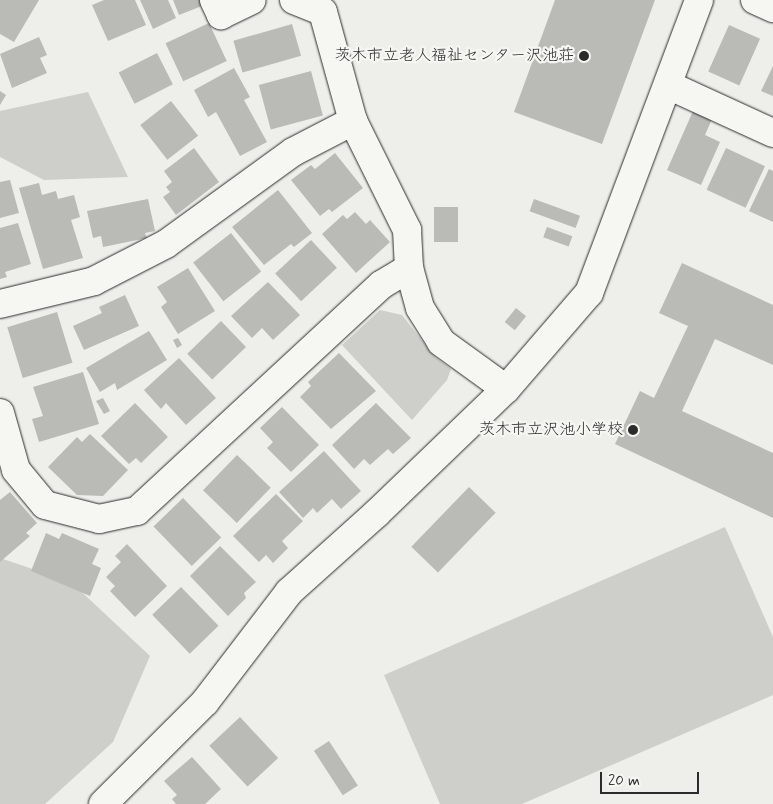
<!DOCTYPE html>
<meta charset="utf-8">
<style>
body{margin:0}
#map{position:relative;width:773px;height:804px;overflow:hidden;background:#eeeeea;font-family:Mynerve,"Klee One",sans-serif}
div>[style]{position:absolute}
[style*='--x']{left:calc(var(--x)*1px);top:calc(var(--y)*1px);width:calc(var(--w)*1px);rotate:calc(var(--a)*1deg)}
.green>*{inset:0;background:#cececa}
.building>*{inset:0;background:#babab7;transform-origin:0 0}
.roads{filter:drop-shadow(0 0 1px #2b2b2b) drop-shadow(0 0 1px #2b2b2b)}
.street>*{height:28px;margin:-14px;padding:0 14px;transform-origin:14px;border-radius:14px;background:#f6f6f2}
.dots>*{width:14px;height:14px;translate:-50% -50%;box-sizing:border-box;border:2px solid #f6f6f2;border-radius:50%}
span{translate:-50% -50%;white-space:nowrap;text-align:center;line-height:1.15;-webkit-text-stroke:4.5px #f6f6f2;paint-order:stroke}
.poi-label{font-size:16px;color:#2b2b2b}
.right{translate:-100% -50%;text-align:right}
.scale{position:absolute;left:600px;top:772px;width:99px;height:22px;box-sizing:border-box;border:2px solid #2b2b2b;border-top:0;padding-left:6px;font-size:15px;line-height:18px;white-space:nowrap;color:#2b2b2b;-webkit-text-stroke:4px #f6f6f2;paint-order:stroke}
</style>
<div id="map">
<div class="green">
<i style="clip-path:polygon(88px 92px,128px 177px,44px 180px,0 157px,0 111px)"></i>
<i style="clip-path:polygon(380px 310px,402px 315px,435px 357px,451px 369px,447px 380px,412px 420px,342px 345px)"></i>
<i style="clip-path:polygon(725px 527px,773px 637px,773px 695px,522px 804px,440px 804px,384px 675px)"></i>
<i style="clip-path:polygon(0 558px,71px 582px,150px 656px,113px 742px,45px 804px,0 804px)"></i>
</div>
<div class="building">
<i style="clip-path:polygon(0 0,39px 0,14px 42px,0 34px)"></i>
<i style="clip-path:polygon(104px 0,135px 0,146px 25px,108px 41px,92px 5px)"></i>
<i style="clip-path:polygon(140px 0,168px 0,176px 18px,153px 29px)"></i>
<i style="clip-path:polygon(173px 0,200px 0,202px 6px,179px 15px)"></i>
<i style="clip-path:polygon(555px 0,655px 0,602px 144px,514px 112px)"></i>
<i style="left:209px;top:23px;width:42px;height:48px;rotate:65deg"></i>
<i style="left:292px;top:24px;width:33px;height:61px;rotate:74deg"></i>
<i style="left:729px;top:25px;width:34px;height:51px;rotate:24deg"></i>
<i style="clip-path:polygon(39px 37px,47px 55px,40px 58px,47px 73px,12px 88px,0 54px)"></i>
<i style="left:157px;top:53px;width:35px;height:43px;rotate:63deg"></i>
<i style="clip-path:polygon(773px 66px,773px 96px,761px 91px)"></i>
<i style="clip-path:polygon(234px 68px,250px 97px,244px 100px,267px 142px,240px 156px,216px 112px,208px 117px,194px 90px)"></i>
<i style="left:311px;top:71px;width:46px;height:54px;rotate:75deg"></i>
<i style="clip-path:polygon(0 91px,6px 95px,0 105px)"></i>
<i style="left:171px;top:101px;width:44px;height:39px;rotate:52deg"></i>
<i style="clip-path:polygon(693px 111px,712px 119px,705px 135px,720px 142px,701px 185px,667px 170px)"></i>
<i style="clip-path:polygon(194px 148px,219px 182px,176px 215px,163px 197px,170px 192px,166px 187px,172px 182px,164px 171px)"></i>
<i style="left:726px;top:148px;width:43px;height:46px;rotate:25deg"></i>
<i style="clip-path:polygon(335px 153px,363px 188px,332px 212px,329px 209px,320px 216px,291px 180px,311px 165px,315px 169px)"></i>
<i style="clip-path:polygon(769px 169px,773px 171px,773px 222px,749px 211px)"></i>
<i style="clip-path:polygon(10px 180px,19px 213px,0 218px,0 182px)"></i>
<i style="clip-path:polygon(39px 183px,42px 195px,56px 191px,58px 199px,74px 195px,80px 217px,71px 220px,83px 258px,43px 269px,19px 188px)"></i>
<i style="clip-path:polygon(278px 190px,312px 233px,294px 247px,291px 244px,264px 265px,232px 227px)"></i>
<i style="clip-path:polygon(148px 199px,155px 231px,145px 233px,147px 238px,103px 247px,101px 236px,93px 238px,87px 211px)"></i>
<i style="left:534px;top:199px;width:49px;height:13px;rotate:20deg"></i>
<i style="left:434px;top:207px;width:24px;height:35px"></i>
<i style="clip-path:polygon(355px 212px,366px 224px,370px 220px,390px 242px,356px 273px,322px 234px,343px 215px,347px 219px)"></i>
<i style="clip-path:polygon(18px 223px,31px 264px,5px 272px,7px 277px,0 279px,0 228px)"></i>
<i style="left:547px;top:227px;width:27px;height:11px;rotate:20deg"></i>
<i style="left:231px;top:233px;width:49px;height:48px;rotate:52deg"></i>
<i style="left:311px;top:240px;width:38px;height:49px;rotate:47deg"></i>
<i style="clip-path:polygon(682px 263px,773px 305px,773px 365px,715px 339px,682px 411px,773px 453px,773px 518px,615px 444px,640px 391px,654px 398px,688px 326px,659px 313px)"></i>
<i style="clip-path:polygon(188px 268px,215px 311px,178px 334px,161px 307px,167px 302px,157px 287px)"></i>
<i style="clip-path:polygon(268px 282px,300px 315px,273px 340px,262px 328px,252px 338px,231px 316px)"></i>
<i style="clip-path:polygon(125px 295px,139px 326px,84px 350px,73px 326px,102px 313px,99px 307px)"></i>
<i style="left:516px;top:308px;width:13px;height:18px;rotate:39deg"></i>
<i style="left:57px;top:312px;width:53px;height:52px;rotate:73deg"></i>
<i style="left:221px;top:321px;width:36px;height:47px;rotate:46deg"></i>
<i style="clip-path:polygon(149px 331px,167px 360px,117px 390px,115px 383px,100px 392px,86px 368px)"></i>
<i style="clip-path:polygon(178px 338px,182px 345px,177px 348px,173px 340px)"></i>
<i style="clip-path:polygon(339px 353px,376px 391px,331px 429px,300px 397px,311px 386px,308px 382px)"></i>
<i style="clip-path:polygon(179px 358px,216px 398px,186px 425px,166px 403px,161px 409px,144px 390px)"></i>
<i style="clip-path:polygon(83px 372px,99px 424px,39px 442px,32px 419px,43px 416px,33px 387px)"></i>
<i style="clip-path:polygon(103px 398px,110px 411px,104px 414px,96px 401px)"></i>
<i style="clip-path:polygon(135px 403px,168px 437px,141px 463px,136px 458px,129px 464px,101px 436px)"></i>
<i style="clip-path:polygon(376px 403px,411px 438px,393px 454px,388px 449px,370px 465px,364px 459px,354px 469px,332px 445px)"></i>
<i style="clip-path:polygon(282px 407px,319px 445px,291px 472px,267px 448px,273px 442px,260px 428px)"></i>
<i style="clip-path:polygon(90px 434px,128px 470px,103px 496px,77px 495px,48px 467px,77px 437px,82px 442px)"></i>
<i style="clip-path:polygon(324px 451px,361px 491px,341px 509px,332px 499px,317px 513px,313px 508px,303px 518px,279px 492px)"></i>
<i style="left:237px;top:455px;width:47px;height:49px;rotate:44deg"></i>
<i style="left:469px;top:487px;width:37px;height:83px;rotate:44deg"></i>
<i style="clip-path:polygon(10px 492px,37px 523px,26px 533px,30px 536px,0 562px,0 500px)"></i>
<i style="clip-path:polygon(276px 494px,303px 521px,282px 541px,288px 548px,273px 563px,266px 555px,259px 562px,233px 536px)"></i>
<i style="left:183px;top:498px;width:55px;height:41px;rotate:46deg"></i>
<i style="clip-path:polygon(46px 533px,59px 539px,62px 533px,99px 549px,92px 564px,101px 568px,90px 596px,31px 571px)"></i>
<i style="clip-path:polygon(127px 544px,167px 586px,135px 617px,110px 591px,115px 586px,106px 577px,121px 562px,115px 556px)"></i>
<i style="clip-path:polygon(220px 546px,256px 582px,244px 593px,246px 598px,228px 616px,190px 576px)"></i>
<i style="left:181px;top:587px;width:54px;height:40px;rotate:46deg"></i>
<i style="left:240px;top:717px;width:56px;height:42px;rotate:47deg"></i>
<i style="left:329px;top:741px;width:53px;height:18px;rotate:57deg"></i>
<i style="clip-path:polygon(192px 757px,221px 789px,205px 804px,176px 804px,172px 799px,177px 795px,164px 781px)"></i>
</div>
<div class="roads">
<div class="street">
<i style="--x:214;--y:0;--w:17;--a:65"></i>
<i style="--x:221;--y:15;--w:34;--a:-26"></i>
<i style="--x:294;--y:0;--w:31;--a:22"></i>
<i style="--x:323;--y:12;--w:113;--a:74.6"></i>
<i style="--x:353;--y:121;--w:122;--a:63.6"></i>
<i style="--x:407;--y:230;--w:38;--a:87"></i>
<i style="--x:409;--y:268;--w:41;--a:74.6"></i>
<i style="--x:420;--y:308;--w:40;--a:58"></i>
<i style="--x:441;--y:342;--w:80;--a:35.9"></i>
<i style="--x:755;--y:0;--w:20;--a:24"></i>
<i style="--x:668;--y:85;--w:115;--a:24.6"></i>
<i style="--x:0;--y:304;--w:97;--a:-13.7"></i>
<i style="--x:94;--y:281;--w:81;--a:-27.2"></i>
<i style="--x:166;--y:244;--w:157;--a:-35.9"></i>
<i style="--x:293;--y:152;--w:68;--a:-27.3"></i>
<i style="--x:0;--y:413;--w:59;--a:74.3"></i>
<i style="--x:16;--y:470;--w:45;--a:50.4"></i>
<i style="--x:45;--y:505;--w:56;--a:14.5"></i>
<i style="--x:99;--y:519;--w:39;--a:-12"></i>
<i style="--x:137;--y:511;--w:333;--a:-42.8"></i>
<i style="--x:381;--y:285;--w:33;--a:-31"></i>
<i style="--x:103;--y:804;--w:144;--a:-45"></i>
<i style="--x:205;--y:702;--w:138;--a:-52.6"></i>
<i style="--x:289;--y:592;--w:117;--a:-41.9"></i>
<i style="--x:376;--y:514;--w:180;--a:-43.9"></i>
<i style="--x:506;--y:389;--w:127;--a:-49.2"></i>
<i style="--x:589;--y:293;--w:313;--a:-69.4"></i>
</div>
</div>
<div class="dots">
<i style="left:584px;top:56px;background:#2b2b2b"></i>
<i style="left:633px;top:430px;background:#2b2b2b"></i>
</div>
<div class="poi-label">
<span class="right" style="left:574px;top:56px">茨木市立老人福祉センター沢池荘</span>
<span class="right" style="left:623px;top:430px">茨木市立沢池小学校</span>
</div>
<div class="scale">20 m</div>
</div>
